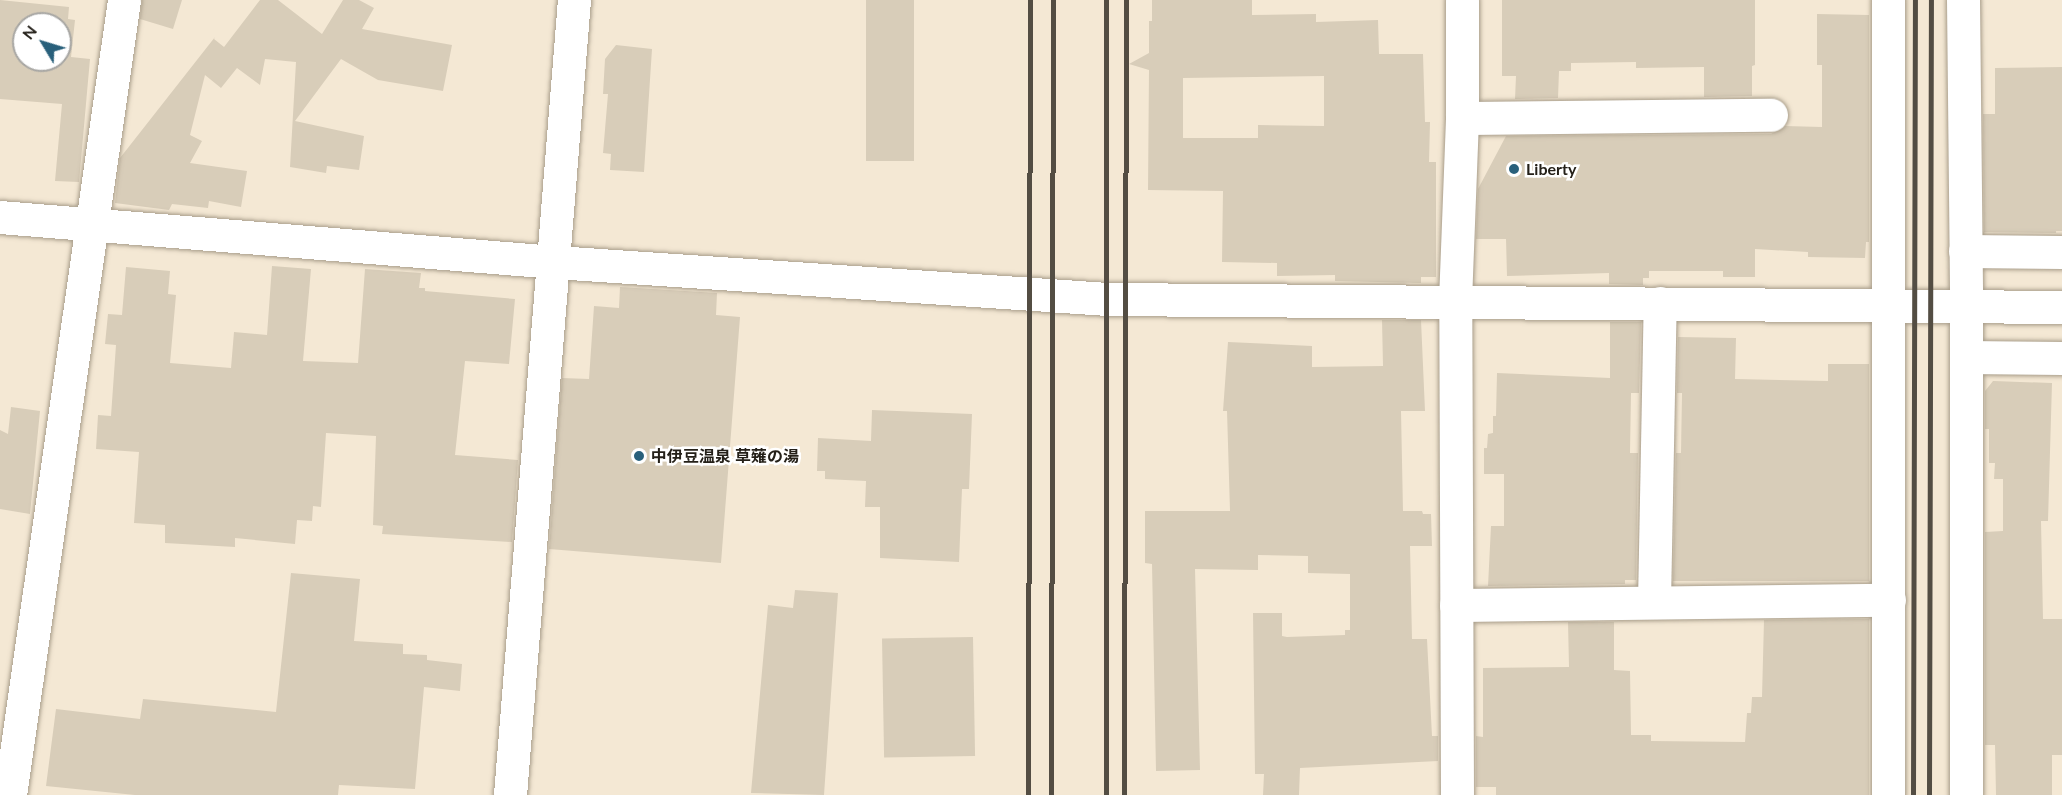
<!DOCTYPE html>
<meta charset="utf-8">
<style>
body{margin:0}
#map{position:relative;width:2062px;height:795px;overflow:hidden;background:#f4e8d4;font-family:Lato,"Noto Sans JP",sans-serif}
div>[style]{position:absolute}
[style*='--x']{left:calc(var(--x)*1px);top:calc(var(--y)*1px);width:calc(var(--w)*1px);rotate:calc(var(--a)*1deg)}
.building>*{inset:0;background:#d8cdb9;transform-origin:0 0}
.roads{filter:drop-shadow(0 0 2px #a89d8a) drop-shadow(0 0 2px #a89d8a)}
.minor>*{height:33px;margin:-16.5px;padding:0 16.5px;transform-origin:16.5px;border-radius:16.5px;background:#fff}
.rail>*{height:4.5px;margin:-2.25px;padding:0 2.25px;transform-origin:2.25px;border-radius:2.25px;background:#534d43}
.dots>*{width:16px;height:16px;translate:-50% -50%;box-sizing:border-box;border:3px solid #fff;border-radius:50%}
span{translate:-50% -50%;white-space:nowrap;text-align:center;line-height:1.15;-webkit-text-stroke:5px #fff;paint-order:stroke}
.poi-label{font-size:16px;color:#242019;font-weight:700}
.left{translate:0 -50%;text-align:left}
.north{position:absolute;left:12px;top:12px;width:60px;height:60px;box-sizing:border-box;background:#fff;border:2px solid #a7a6a3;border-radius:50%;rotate:308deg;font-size:16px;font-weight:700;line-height:24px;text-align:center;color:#242019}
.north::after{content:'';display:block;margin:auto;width:21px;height:27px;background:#29607b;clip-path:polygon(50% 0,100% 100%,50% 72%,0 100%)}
</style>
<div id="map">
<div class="building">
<i style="clip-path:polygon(evenodd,0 0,69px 7px,68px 19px,75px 20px,71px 57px,90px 59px,79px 182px,55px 181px,62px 104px,0 99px,0 0,24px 24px,60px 24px,60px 60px,24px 60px,24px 24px)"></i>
<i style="clip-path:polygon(142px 0,182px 0,173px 29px,140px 19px)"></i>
<i style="clip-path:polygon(260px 0,278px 0,322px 34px,343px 0,359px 0,374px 8px,362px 29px,452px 45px,443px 91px,378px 80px,341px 59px,295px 121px,364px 136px,359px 170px,327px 166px,326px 173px,290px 167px,296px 62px,265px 59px,260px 85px,237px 68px,221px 88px,205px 75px,190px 135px,202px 141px,190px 163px,247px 171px,241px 207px,209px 201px,208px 208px,172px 204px,169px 210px,115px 203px,120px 158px,215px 37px,214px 39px,224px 47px)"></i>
<i style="left:866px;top:0;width:48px;height:161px"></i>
<i style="clip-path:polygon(evenodd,1152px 0,1252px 0,1252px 15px,1316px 14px,1316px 22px,1378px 20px,1379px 54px,1423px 54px,1425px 122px,1430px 122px,1429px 162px,1436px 162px,1436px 277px,1421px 277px,1421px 283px,1335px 281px,1335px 275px,1277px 276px,1277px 263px,1222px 262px,1223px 191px,1148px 190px,1149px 70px,1129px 64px,1149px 53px,1149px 21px,1152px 21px,1152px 0,1324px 76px,1324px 126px,1258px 125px,1258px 138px,1183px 138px,1183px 78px,1324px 76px)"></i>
<i style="clip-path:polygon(1502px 0,1755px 0,1755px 65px,1752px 66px,1752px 96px,1704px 97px,1704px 67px,1636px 68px,1636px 62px,1571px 63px,1571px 71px,1559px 71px,1558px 98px,1515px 99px,1516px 76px,1502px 76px)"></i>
<i style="clip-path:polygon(1817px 14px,1869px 15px,1869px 242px,1866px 242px,1865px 258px,1808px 257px,1808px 252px,1755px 249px,1755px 277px,1723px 277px,1723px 271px,1649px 271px,1649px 278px,1643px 278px,1643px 285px,1609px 284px,1609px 273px,1507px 276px,1506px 239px,1476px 239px,1478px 189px,1506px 136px,1771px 134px,1785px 126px,1822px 127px,1822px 65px,1817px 65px)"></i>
<i style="clip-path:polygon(616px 45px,652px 49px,644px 172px,610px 170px,611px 154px,603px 153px,608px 94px,603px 94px,605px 59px)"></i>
<i style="clip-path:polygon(2062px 67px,2062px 231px,2056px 231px,2056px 233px,1984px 232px,1983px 114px,1995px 114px,1995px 68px)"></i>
<i style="clip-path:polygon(272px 266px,311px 269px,303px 361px,358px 363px,365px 269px,421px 273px,419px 288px,425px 288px,425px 291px,515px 299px,509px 364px,465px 361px,455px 455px,518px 460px,512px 542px,382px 534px,383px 526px,373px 525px,376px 436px,326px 433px,321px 507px,313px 506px,312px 521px,297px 520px,295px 544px,235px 538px,235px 547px,165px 543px,165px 525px,134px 523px,139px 452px,96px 449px,98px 415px,111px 416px,116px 345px,105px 344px,108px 314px,122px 315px,126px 267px,170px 271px,168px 294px,176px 295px,170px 363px,231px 368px,234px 332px,267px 335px)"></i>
<i style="clip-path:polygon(620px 287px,717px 293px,716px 315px,740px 317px,721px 563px,549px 549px,562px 378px,589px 379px,594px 306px,619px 308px)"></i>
<i style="clip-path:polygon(1382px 320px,1421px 320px,1425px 411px,1401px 411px,1403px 511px,1422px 511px,1423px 514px,1431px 514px,1432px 546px,1410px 546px,1412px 639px,1427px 639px,1432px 736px,1438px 736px,1438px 761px,1300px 768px,1299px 795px,1263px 795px,1264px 774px,1255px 774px,1253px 613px,1282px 613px,1282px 636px,1287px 637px,1345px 635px,1345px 630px,1350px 630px,1350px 574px,1308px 573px,1308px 556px,1258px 555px,1258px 570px,1195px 569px,1200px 770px,1156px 771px,1152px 564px,1145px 563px,1145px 511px,1230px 511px,1227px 411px,1223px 411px,1228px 342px,1312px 346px,1312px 367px,1383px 366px)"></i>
<i style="clip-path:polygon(1610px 322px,1641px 322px,1639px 393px,1631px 393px,1630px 453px,1638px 453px,1636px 580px,1625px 580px,1625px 584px,1488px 586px,1491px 526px,1504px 526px,1504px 474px,1484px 474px,1484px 448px,1487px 448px,1488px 434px,1493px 433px,1493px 416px,1496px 416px,1497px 373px,1610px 378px)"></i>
<i style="clip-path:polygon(1678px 337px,1736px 338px,1735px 379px,1828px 381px,1828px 364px,1869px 364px,1869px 581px,1673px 581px,1676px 453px,1681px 453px,1682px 393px,1677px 393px)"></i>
<i style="clip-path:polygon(1993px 381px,2052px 383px,2048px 521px,2041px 521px,2043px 619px,2062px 619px,2062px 755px,2052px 755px,2052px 795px,1996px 795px,1995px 745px,1985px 745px,1985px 532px,2003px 531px,2003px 479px,1994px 479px,1995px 463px,1989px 463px,1989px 429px,1985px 429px,1985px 391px)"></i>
<i style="clip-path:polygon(11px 407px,40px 411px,30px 514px,0 509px,0 430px,8px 434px)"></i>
<i style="clip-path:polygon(872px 410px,972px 414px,969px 489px,962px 489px,959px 562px,880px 558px,880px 507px,865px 507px,866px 481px,825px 479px,825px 471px,817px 471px,818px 438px,871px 441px)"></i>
<i style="clip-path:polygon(291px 573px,360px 579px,354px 641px,403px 644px,403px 654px,427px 655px,427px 660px,462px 664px,460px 691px,424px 687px,415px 789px,339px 785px,338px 795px,135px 795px,46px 786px,56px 709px,140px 719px,143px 699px,276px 712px)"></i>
<i style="clip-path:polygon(795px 590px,838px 593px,824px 795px,751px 793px,768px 605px,793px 608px)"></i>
<i style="clip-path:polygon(1869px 619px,1869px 795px,1496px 795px,1496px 787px,1476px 787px,1476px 736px,1483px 737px,1483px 668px,1569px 667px,1568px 622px,1614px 622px,1614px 670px,1630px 671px,1631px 735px,1651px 735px,1651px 741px,1745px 742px,1747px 713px,1751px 713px,1752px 697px,1762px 697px,1764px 620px)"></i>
<i style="left:973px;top:637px;width:119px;height:91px;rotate:89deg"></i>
</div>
<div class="roads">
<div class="minor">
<i style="--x:1963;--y:0;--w:307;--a:89.4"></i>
<i style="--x:1966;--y:307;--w:488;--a:90"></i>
<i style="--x:1462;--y:118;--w:309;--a:-0.6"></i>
<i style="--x:0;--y:217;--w:557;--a:4.64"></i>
<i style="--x:555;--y:262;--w:553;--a:3.83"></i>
<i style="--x:1107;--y:299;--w:955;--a:0.48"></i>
<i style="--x:1965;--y:251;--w:97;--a:0.6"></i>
<i style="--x:1966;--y:357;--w:96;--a:0.6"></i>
<i style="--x:1654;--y:602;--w:299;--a:-88.9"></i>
<i style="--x:1456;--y:605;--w:433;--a:-0.7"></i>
<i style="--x:10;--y:795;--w:803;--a:-81.84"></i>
<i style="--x:510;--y:795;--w:798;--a:-85.4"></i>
<i style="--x:1457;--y:795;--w:494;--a:-90.2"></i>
<i style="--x:1455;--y:301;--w:183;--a:-87.8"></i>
<i style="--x:1462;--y:118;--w:118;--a:-90"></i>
<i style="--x:1888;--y:795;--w:795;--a:-90"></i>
</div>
</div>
<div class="rail">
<i style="--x:1028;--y:795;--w:795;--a:-89.86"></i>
<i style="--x:1051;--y:795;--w:795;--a:-89.86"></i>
<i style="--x:1106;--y:795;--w:795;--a:-90"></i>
<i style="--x:1124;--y:795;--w:795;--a:-89.86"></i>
<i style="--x:1913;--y:795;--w:795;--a:-89.86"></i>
<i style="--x:1929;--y:795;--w:795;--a:-89.86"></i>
</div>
<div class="dots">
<i style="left:1514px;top:169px;background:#29607b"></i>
<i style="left:639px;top:456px;background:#29607b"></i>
</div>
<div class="poi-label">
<span class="left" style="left:1526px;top:169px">Liberty</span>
<span class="left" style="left:651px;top:456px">中伊豆温泉 草薙の湯</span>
</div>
<div class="north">N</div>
</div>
